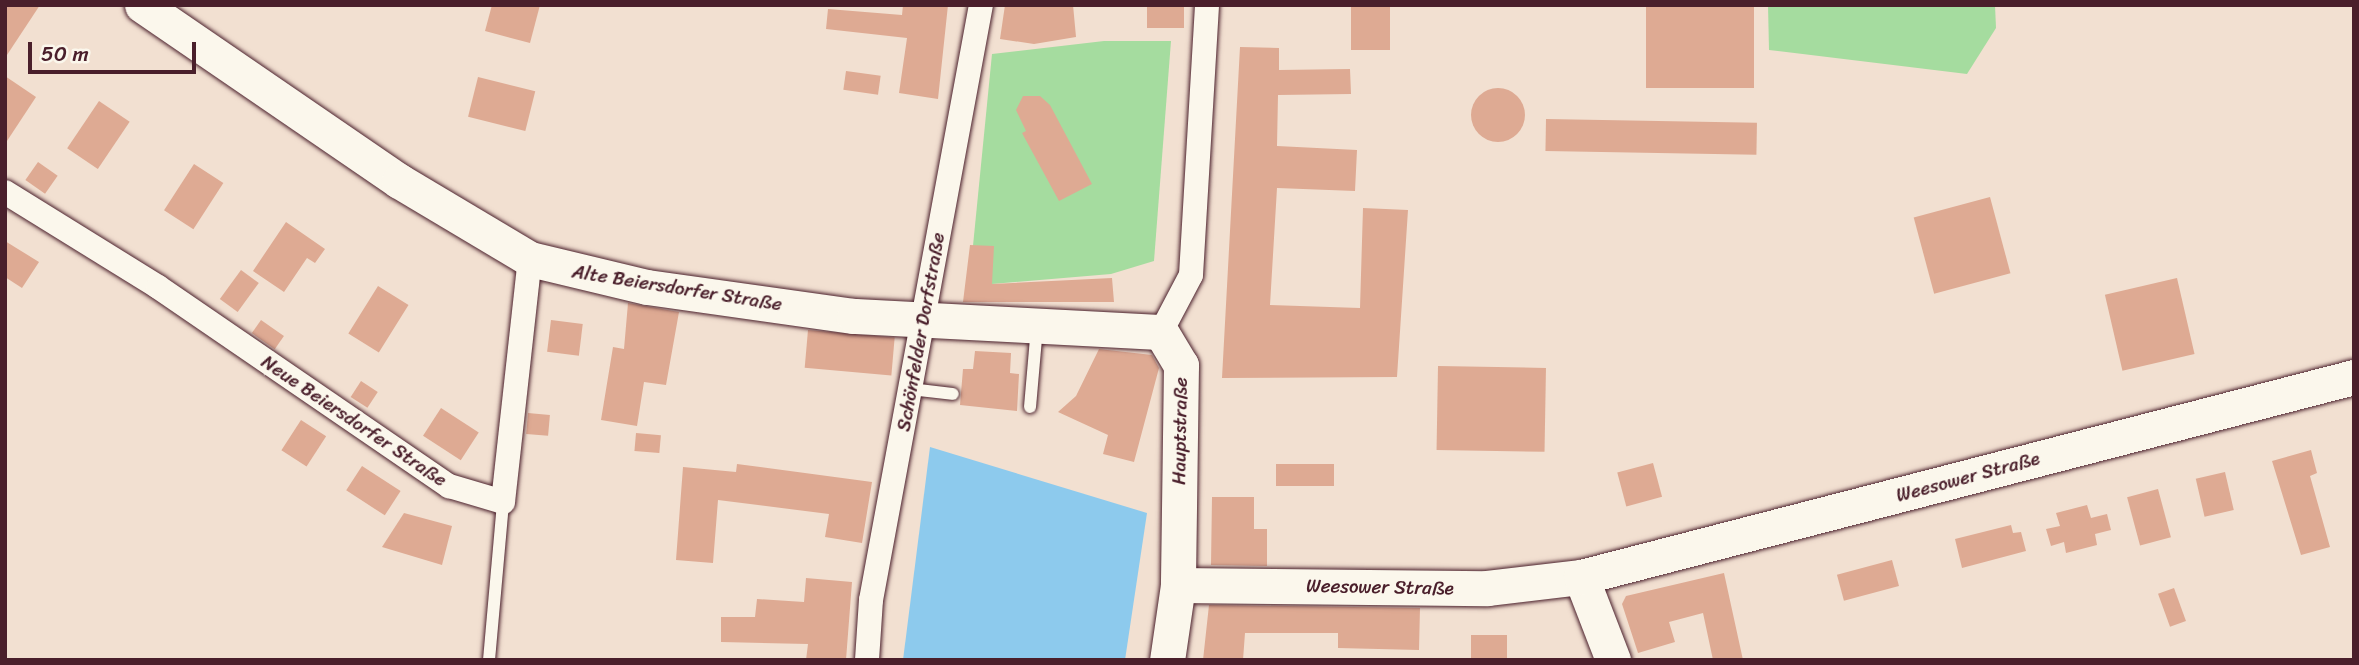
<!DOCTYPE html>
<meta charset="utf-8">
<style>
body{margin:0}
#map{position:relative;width:2359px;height:665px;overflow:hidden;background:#f2e0d1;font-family:Sriracha,sans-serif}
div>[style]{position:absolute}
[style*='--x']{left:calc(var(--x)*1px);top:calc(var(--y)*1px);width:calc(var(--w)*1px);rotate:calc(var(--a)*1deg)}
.green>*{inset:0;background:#a5dc9f}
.water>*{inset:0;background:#8dcaed}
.building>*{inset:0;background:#deaa93;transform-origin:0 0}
.round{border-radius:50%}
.roads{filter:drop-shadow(0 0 2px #4a1f2b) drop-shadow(0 0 2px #4a1f2b)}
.lane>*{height:12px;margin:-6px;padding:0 6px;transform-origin:6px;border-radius:6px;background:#fbf7ec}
.street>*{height:24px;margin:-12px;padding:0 12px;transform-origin:12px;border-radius:12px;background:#fbf7ec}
.secondary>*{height:35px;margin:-17.5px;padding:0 17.5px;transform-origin:17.5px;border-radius:17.5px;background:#fbf7ec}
span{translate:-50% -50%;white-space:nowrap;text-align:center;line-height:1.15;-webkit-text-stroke:6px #fbf7ec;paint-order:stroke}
.street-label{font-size:19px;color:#4a1f2b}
.frame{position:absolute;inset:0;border:7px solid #4a1f2b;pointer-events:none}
.scale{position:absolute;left:28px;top:42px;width:168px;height:32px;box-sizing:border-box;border:4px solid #4a1f2b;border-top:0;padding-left:9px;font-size:21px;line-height:24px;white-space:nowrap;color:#4a1f2b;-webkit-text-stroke:5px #fbf7ec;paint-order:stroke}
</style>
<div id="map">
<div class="green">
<i style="clip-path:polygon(1768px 5px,1995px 5px,1996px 28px,1967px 74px,1769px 50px)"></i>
<i style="clip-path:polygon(1104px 41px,1171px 41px,1154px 261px,1111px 274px,969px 286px,992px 54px)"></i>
</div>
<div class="water">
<i style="clip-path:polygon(930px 447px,1147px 513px,1125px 660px,903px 660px)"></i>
</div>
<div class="building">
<i style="clip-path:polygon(5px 5px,40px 5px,5px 58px)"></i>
<i style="clip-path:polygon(492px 5px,540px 5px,530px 43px,485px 31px)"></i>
<i style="clip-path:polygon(903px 5px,948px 5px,938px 99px,899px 93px,907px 38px,826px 29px,828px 9px,902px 15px)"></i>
<i style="clip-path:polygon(1005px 5px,1073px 5px,1076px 37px,1034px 44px,1000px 39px)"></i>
<i style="left:1147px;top:5px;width:37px;height:23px"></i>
<i style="left:1351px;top:5px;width:39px;height:45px"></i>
<i style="left:1646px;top:5px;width:108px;height:83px"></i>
<i style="clip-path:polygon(1240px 47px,1279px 48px,1279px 70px,1350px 69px,1351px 94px,1278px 95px,1277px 146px,1357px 150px,1355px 191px,1277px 188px,1270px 305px,1360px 308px,1363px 208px,1408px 210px,1397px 377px,1222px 378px)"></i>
<i style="left:846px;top:71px;width:35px;height:19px;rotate:8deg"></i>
<i style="clip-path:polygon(5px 76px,36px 97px,5px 144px)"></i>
<i style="left:478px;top:77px;width:59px;height:41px;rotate:14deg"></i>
<i class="round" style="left:1471px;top:88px;width:54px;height:54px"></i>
<i style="clip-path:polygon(1023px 96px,1040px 96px,1050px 105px,1092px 184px,1059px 201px,1022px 133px,1026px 131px,1016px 110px)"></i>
<i style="left:99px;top:101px;width:37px;height:57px;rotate:34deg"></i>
<i style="left:1546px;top:119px;width:211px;height:32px;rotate:1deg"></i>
<i style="left:38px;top:162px;width:24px;height:22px;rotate:35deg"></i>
<i style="left:194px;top:164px;width:35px;height:55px;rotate:33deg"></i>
<i style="left:1990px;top:197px;width:79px;height:79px;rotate:75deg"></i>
<i style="clip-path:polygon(286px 222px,325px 249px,315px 263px,307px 258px,284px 292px,253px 271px)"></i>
<i style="clip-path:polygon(5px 241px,39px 262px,22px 288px,5px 277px)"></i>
<i style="clip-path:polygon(970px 245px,994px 246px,992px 284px,1112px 278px,1114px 302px,963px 302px)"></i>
<i style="left:241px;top:270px;width:22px;height:36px;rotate:36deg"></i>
<i style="left:2177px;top:278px;width:78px;height:74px;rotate:77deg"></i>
<i style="left:378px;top:286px;width:36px;height:56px;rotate:32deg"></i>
<i style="clip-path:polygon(628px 303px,679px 312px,666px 385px,644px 382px,637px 426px,601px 420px,613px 347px,624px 349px)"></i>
<i style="left:261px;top:320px;width:28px;height:16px;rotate:35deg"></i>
<i style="left:551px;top:320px;width:32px;height:32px;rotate:7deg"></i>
<i style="left:808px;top:330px;width:87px;height:38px;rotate:5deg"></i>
<i style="clip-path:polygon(1099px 349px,1152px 355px,1159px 368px,1134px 462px,1103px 454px,1108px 435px,1058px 412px,1076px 396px)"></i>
<i style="clip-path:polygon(975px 351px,1011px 353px,1010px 373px,1019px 374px,1017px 411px,960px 405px,963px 369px,973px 369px)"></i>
<i style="left:1438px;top:366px;width:108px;height:84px;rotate:1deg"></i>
<i style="left:361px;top:381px;width:20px;height:19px;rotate:33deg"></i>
<i style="left:441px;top:408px;width:45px;height:33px;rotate:33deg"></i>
<i style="left:528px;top:413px;width:22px;height:21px;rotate:5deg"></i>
<i style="left:301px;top:420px;width:30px;height:36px;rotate:33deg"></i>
<i style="left:636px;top:433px;width:25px;height:18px;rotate:5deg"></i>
<i style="clip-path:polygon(2311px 450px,2317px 473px,2310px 476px,2330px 547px,2301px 555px,2272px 461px)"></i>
<i style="left:1653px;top:463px;width:35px;height:37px;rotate:75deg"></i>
<i style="clip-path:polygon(737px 464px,872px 482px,862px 543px,825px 537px,829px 514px,718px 500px,713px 563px,676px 560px,683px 467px,736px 472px)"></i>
<i style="left:1334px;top:464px;width:22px;height:58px;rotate:90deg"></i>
<i style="left:362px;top:466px;width:46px;height:29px;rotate:33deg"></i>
<i style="left:2225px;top:472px;width:39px;height:30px;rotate:77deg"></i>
<i style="left:2158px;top:489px;width:50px;height:32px;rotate:75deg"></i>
<i style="clip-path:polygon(1212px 497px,1254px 497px,1254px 529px,1267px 529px,1267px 566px,1211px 565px)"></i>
<i style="clip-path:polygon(2087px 505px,2091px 518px,2107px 514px,2111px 530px,2095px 534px,2097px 545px,2066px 553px,2064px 542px,2051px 546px,2046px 529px,2060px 526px,2056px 513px)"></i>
<i style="clip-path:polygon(404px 513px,452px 526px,442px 565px,382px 547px)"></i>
<i style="clip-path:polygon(2011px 525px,2013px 533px,2021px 532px,2026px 551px,1962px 568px,1955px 539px)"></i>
<i style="left:1892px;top:560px;width:27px;height:57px;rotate:75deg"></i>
<i style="clip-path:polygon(1724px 573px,1743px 660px,1713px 660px,1703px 613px,1669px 622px,1675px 642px,1638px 653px,1622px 604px,1626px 596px)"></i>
<i style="clip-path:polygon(806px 578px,852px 582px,846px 660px,806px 660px,808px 644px,721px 642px,721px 617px,755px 617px,757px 599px,804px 602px)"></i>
<i style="left:2174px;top:588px;width:35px;height:17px;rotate:70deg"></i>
<i style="clip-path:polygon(1209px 605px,1420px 608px,1419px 650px,1338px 648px,1338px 633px,1245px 633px,1243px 660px,1203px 660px)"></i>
<i style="left:1471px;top:635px;width:36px;height:25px"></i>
</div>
<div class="roads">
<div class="lane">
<i style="--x:910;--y:389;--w:43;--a:6.6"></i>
<i style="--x:1030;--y:407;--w:80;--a:-85"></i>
<i style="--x:489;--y:660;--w:159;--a:-84.9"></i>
</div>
<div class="street">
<i style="--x:5;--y:192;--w:180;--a:31.8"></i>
<i style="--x:158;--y:287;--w:353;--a:34.4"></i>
<i style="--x:449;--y:486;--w:56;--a:16.5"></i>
<i style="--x:503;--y:502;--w:244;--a:-83.7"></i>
<i style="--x:1161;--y:332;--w:64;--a:-62.2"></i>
<i style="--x:1191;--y:275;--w:270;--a:-86.6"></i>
<i style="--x:867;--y:660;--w:60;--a:-86.2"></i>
<i style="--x:871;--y:600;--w:605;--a:-79.53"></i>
</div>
<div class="secondary">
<i style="--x:142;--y:5;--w:311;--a:34.4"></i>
<i style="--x:399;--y:181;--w:152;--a:30.8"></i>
<i style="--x:530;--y:259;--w:120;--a:13.5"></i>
<i style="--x:647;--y:287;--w:209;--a:8"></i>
<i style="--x:854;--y:316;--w:307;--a:3"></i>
<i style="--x:1161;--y:332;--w:39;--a:59"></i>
<i style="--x:1181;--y:365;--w:220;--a:90.8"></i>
<i style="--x:1178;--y:585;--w:76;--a:98.3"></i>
<i style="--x:1581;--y:577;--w:89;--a:68.9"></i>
<i style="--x:1178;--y:585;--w:309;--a:0.6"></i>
<i style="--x:1487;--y:588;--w:95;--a:-6.7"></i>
<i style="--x:1581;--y:577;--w:798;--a:-14.51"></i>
</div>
</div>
<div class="street-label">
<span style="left:677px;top:288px;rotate:9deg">Alte Beiersdorfer Straße</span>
<span style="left:921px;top:332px;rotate:-80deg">Schönfelder Dorfstraße</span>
<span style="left:354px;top:421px;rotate:34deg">Neue Beiersdorfer Straße</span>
<span style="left:1180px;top:431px;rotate:-89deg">Hauptstraße</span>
<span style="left:1968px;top:477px;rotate:-15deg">Weesower Straße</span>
<span style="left:1380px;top:587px;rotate:1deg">Weesower Straße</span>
</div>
<div class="frame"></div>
<div class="scale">50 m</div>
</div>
